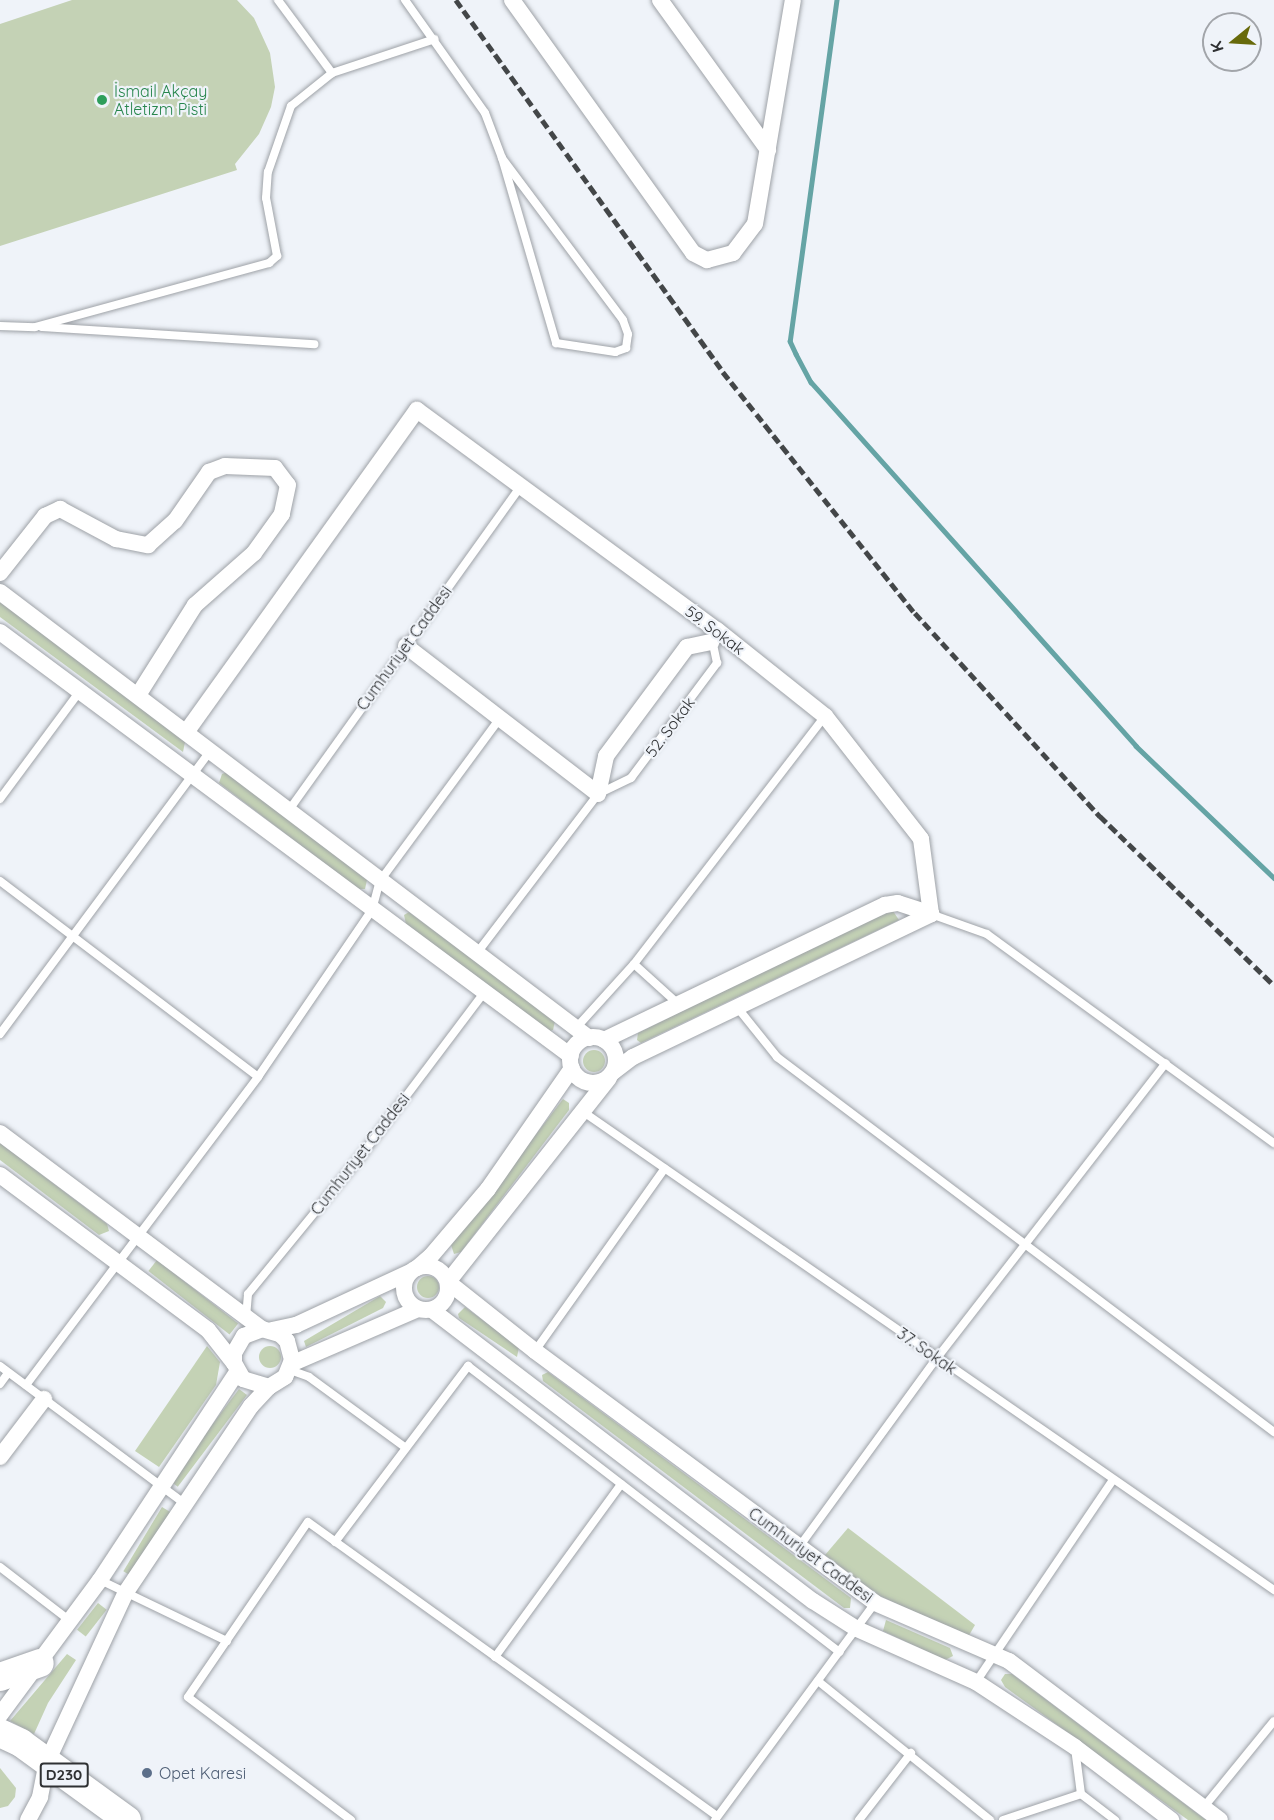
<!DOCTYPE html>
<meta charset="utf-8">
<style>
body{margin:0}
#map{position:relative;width:1274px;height:1820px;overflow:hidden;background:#eff3f9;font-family:Quicksand,sans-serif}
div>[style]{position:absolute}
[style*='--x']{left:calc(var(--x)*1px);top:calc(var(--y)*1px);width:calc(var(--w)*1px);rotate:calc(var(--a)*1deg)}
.green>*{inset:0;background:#c4d2b5;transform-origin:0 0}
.round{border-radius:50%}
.stream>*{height:4.5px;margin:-2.25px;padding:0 2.25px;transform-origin:2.25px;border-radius:2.25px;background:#65a4a5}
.roads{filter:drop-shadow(0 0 2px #9ea2a7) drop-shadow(0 0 2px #9ea2a7)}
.service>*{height:8px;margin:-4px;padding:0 4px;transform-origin:4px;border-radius:4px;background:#fff}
.minor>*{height:16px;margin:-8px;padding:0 8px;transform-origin:8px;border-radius:8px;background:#fff}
.minor>.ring{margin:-8px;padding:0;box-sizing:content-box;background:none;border:16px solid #fff;border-radius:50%}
.trunk>*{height:28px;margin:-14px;padding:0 14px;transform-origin:14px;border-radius:14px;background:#fff}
.rail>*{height:4.5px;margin-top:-2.25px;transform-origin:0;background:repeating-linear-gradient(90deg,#434648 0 9px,transparent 0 13.5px)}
.dots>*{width:16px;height:16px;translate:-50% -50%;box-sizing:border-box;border:3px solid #eff3f9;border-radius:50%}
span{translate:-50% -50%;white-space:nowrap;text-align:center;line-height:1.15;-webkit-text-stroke:4.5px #eff3f9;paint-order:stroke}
.shield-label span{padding:2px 4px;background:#eff3f9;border:2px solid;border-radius:4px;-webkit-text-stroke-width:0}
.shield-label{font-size:15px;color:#2f3133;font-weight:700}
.leisure-label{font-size:16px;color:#27864d}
.left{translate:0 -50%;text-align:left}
.street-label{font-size:16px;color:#2f3133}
.service-label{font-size:16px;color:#4e5e75}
.north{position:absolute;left:1202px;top:12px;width:60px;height:60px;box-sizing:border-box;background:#eff3f9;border:2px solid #a2a5aa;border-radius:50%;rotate:252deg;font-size:16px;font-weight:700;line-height:24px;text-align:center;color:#2f3133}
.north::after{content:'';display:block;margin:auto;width:21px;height:27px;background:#686a0b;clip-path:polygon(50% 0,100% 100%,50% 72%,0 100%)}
</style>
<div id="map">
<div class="green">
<i style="clip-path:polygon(72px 0,237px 0,254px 18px,270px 53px,275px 87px,271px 107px,259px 134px,235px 164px,237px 170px,0 246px,0 24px)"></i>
<i style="clip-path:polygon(0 602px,185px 742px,183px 752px,0 617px)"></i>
<i style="clip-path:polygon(227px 772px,367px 880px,365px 889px,358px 889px,219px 783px,222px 774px)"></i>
<i style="clip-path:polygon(893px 911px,899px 920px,641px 1043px,637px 1040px,638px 1033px,849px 928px)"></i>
<i style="clip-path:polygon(409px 912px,555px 1021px,553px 1030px,550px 1031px,406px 924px,404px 915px)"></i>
<i class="round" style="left:583px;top:1050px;width:22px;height:22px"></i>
<i style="clip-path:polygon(563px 1099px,569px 1103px,569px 1110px,461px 1252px,454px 1254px,451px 1245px)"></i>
<i style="clip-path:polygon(0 1143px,107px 1224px,109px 1231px,99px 1235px,0 1160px)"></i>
<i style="left:157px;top:1260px;width:103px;height:14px;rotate:38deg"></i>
<i class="round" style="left:417px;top:1276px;width:22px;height:22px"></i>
<i style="clip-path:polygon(380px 1296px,386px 1302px,383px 1308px,306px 1347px,304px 1341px)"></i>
<i style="clip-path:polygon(465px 1307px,519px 1347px,517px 1357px,459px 1318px,458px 1314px)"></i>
<i class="round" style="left:259px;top:1346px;width:22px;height:22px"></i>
<i style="clip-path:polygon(207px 1346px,220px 1362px,216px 1385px,159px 1467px,135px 1451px)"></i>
<i style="clip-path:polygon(548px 1372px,851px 1598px,850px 1608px,844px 1608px,543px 1381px,542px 1375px)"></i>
<i style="left:239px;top:1389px;width:10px;height:115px;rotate:37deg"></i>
<i style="left:162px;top:1507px;width:12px;height:75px;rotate:31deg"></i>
<i style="clip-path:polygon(848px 1528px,975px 1625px,968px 1637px,878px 1595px,825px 1555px)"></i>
<i style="left:98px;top:1603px;width:11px;height:34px;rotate:38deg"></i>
<i style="clip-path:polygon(886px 1620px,950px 1648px,953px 1656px,945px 1660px,883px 1631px)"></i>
<i style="clip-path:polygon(67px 1654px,76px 1660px,48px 1703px,34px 1734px,10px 1721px)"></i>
<i style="clip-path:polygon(1005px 1674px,1012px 1674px,1206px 1820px,1188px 1820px,1005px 1687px,1001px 1680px)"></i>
<i style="clip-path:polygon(0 1768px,16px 1788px,15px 1797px,8px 1806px,0 1808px)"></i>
</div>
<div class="stream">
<i style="--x:837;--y:0;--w:344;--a:97.8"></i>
<i style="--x:790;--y:341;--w:14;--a:65"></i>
<i style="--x:796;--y:354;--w:32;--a:62"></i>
<i style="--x:811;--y:382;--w:488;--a:48.2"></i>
<i style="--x:1136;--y:746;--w:191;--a:43.7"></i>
</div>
<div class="roads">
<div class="service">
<i style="--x:278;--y:0;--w:91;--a:53.5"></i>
<i style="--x:405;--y:0;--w:138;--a:54.7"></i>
<i style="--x:485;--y:113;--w:48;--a:69.3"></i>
<i style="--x:502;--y:158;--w:193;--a:73.7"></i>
<i style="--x:556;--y:343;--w:60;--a:8.7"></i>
<i style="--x:615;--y:352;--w:12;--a:-20"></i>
<i style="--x:626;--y:348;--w:14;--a:-82"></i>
<i style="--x:628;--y:334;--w:15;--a:-110"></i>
<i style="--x:623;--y:320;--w:202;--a:-126.8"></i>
<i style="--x:0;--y:326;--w:35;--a:2"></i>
<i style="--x:35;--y:327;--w:243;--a:-15.3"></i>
<i style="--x:269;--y:263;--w:11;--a:-41"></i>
<i style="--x:277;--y:256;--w:59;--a:-100.7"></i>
<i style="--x:266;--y:198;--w:26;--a:-86"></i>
<i style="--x:268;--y:172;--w:70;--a:-70.8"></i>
<i style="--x:291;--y:106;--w:53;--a:-38.8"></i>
<i style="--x:332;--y:73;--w:108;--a:-18.3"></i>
<i style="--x:42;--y:327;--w:273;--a:3.6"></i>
<i style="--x:0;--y:799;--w:134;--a:-53.5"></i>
<i style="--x:289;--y:810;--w:397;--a:-54.4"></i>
<i style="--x:0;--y:881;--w:324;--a:37.2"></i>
<i style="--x:931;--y:914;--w:59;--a:19.7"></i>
<i style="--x:987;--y:934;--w:355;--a:36.1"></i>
<i style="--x:477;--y:953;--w:200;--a:-52.7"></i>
<i style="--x:598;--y:794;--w:37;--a:-26"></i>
<i style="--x:631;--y:778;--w:144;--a:-53.2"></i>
<i style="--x:717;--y:663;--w:24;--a:-102"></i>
<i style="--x:634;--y:964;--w:57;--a:42.1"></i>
<i style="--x:737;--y:1007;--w:64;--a:51.3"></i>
<i style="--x:777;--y:1057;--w:623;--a:37.04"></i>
<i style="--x:576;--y:1028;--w:86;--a:-47.8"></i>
<i style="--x:634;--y:964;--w:313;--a:-52.4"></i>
<i style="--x:0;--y:1034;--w:354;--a:-53.4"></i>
<i style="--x:582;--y:1111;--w:842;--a:34.69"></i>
<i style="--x:246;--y:1317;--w:23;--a:-85"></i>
<i style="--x:248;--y:1294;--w:178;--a:-50.7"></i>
<i style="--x:361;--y:1156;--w:203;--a:-53"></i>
<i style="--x:535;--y:1351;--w:224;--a:-54.6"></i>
<i style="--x:0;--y:1366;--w:231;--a:36.7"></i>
<i style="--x:290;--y:1370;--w:20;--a:20"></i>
<i style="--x:309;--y:1377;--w:120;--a:36.2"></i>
<i style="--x:0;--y:1384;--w:14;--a:-54"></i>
<i style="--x:26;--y:1385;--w:386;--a:-53"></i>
<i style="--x:258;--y:1077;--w:202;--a:-55.7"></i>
<i style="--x:372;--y:910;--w:30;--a:-75"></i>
<i style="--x:380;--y:881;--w:202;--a:-53.6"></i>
<i style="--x:335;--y:1542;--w:221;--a:-52.9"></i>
<i style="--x:468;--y:1366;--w:469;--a:37.6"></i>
<i style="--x:799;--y:1547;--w:234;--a:-53.9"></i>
<i style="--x:937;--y:1358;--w:373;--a:-52.2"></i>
<i style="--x:0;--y:1567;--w:88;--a:37.6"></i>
<i style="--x:100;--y:1580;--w:141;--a:25.7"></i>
<i style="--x:495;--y:1657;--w:214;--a:-53.9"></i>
<i style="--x:818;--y:1681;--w:221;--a:38.9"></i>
<i style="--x:976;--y:1682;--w:244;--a:-55.9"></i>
<i style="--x:1075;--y:1748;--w:46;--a:82.6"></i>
<i style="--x:1081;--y:1794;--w:43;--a:37.4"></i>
<i style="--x:1203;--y:1808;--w:112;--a:-50.8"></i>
<i style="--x:351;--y:1820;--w:204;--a:-143"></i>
<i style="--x:188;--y:1697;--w:212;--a:-55.6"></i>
<i style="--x:308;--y:1522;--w:504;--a:35.71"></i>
<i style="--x:715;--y:1820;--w:270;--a:-53.6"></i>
<i style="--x:859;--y:1820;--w:85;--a:-52.2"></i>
<i style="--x:1003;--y:1820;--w:82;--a:-18.4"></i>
</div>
<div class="minor">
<i style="--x:512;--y:0;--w:311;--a:54.4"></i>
<i style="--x:693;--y:253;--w:16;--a:27"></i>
<i style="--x:707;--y:260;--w:27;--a:-15"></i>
<i style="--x:733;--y:253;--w:36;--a:-53"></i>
<i style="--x:755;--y:224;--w:227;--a:-80.4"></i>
<i style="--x:660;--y:0;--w:185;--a:54.2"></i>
<i style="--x:0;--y:573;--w:73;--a:-51.7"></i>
<i style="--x:45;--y:516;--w:17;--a:-25"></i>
<i style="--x:60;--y:509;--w:64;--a:28.2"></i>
<i style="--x:116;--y:539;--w:33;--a:11"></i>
<i style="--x:148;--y:545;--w:36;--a:-42"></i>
<i style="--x:175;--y:521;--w:60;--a:-55.2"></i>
<i style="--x:209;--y:472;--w:17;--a:-21"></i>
<i style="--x:225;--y:466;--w:50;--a:2.3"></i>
<i style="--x:275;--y:468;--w:21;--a:53"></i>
<i style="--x:288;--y:485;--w:30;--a:102"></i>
<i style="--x:282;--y:514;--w:48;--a:125.7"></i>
<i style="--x:254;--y:553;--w:79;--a:138.6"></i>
<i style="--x:195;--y:605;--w:107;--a:122.3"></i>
<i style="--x:0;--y:592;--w:739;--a:37.13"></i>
<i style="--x:0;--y:632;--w:711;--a:36.6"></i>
<i style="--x:406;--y:646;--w:242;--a:37.6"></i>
<i style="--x:598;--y:794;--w:39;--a:-78"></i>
<i style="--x:606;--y:756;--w:136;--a:-53.4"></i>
<i style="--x:687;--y:647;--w:25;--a:-12"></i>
<i style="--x:187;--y:731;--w:395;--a:-54.4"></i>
<i style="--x:417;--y:410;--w:372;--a:36.3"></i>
<i style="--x:717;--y:630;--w:138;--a:38.5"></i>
<i style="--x:825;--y:716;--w:156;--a:52"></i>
<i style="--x:921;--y:839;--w:76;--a:82.4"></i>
<i class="ring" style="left:570px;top:1037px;width:30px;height:30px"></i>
<i style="--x:604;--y:1040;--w:312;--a:-25.7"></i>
<i style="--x:885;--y:905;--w:13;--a:-9"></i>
<i style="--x:898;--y:903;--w:35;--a:18"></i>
<i style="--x:613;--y:1072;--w:25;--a:-37"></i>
<i style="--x:633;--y:1057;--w:331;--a:-25.6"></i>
<i style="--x:609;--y:1078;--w:260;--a:128.3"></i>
<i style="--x:448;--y:1282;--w:111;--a:38.4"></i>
<i style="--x:535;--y:1351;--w:423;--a:36.5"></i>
<i style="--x:875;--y:1603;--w:146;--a:23.4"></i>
<i style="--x:1009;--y:1661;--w:264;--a:37"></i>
<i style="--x:0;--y:1133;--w:327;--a:36.8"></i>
<i style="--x:262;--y:1329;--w:19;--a:16"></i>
<i style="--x:280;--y:1334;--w:10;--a:45"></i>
<i style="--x:287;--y:1341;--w:20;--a:75"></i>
<i style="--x:292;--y:1360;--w:18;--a:112"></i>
<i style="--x:285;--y:1377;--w:19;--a:148"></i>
<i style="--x:269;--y:1387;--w:27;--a:-163"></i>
<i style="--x:243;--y:1379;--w:18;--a:-119"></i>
<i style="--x:234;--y:1363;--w:10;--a:-90"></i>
<i style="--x:234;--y:1353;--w:20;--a:-60"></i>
<i style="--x:244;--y:1336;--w:19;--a:-21"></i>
<i style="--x:0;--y:1175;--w:259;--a:36.7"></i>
<i style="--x:208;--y:1330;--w:42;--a:51.8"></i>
<i class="ring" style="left:404px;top:1266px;width:28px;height:28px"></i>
<i style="--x:417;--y:1268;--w:18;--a:-41"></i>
<i style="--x:431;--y:1256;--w:88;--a:-49.6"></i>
<i style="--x:488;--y:1189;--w:147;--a:-55.2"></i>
<i style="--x:432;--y:1310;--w:479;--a:37.4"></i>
<i style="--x:813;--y:1601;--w:52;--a:32.5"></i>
<i style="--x:857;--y:1629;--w:130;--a:24"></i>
<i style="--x:976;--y:1682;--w:118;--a:33.3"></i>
<i style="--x:1075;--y:1747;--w:121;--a:37.2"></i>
<i style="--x:272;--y:1330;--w:25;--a:-12"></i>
<i style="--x:296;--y:1325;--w:126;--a:-24.9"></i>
<i style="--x:291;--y:1364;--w:138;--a:-23.4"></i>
<i style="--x:0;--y:1457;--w:73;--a:-52.8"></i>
<i style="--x:0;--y:1715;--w:168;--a:-53.5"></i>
<i style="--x:100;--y:1580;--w:249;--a:-56.6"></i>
<i style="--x:28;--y:1820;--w:26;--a:-62"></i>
<i style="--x:40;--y:1797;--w:36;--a:-79"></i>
<i style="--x:47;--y:1762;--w:187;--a:-65.1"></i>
<i style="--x:126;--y:1592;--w:224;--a:-56.1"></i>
<i style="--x:251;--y:1406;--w:26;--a:-47"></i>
</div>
<div class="trunk">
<i style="--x:0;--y:1677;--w:42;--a:-19.3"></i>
<i style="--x:0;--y:1733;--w:23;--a:25"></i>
<i style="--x:21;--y:1743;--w:131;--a:36"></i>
</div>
</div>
<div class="rail">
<i style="--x:456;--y:0;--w:458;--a:54.3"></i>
<i style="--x:723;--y:372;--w:308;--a:51.5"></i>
<i style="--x:915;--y:613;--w:275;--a:47.7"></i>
<i style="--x:1100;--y:816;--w:243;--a:44.2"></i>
</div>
<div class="dots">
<i style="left:102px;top:100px;background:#2e9e5b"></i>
<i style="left:147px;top:1773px;background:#5c6f8a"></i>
</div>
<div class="shield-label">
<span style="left:64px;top:1775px">D230</span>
</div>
<div class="leisure-label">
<span class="left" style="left:114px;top:100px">İsmail Akçay<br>Atletizm Pisti</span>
</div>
<div class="street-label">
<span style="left:715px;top:630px;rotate:37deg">59. Sokak</span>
<span style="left:404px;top:648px;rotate:-54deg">Cumhuriyet Caddesi</span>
<span style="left:670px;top:727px;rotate:-53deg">52. Sokak</span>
<span style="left:360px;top:1154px;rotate:-52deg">Cumhuriyet Caddesi</span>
<span style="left:927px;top:1351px;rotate:35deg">37. Sokak</span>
<span style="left:811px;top:1555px;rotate:36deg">Cumhuriyet Caddesi</span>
</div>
<div class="service-label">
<span class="left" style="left:159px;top:1773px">Opet Karesi</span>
</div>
<div class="north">K</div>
</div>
